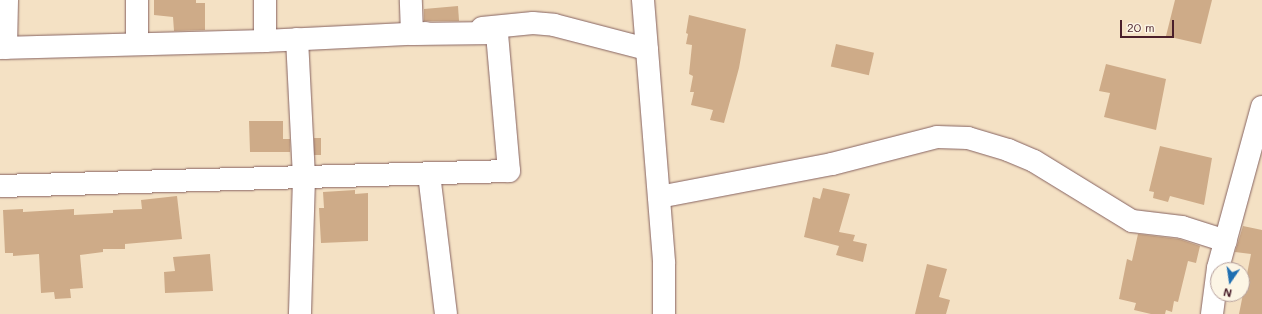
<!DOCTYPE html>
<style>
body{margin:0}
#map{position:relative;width:1262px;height:314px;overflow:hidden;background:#f4e1c4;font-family:Mali,sans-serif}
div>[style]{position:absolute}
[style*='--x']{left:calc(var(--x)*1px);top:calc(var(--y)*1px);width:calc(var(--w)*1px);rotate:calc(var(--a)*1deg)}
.building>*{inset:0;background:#ceab88;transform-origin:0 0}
.roads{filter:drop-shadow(0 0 1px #866361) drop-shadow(0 0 1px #866361)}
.minor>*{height:22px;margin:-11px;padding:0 11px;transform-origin:11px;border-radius:11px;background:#fff}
span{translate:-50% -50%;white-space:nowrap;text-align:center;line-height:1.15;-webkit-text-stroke:3px #fcf5e5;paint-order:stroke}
.north{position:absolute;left:1210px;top:262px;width:40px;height:40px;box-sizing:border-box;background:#fcf5e5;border:1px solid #b59f9b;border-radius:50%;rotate:193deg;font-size:11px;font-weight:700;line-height:16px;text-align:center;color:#4a1f2b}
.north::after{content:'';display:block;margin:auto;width:14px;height:18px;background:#1f6fb2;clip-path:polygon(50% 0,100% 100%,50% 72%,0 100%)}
.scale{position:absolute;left:1120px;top:20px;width:54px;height:18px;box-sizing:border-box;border:2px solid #4a1f2b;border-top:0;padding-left:5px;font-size:12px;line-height:14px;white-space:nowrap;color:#4a1f2b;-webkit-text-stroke:3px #fcf5e5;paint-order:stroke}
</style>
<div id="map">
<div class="building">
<i style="clip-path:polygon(154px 0,196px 0,196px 3px,205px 3px,205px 30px,174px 31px,173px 17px,154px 15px)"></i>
<i style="clip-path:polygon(1175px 0,1212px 0,1201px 44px,1166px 36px)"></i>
<i style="clip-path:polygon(458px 6px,459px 21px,424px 21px,424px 9px)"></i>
<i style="clip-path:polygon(689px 15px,746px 29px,739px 68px,724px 123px,710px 120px,713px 110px,691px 105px,694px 92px,690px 92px,693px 76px,689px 74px,692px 45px,686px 44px,688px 34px,686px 33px)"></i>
<i style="left:836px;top:44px;width:39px;height:23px;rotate:13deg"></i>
<i style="clip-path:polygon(1106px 64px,1166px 79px,1156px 130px,1104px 117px,1110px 93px,1099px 91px)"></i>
<i style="clip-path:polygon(249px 121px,283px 121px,283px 139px,290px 139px,290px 152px,250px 152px)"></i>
<i style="left:314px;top:138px;width:7px;height:17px"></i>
<i style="clip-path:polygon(1160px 146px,1212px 158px,1204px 205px,1170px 196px,1168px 202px,1153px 198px,1154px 192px,1149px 191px)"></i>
<i style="clip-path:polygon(823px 188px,850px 194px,839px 232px,855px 235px,853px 241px,867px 244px,863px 262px,836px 255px,839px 246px,804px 237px,813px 197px,820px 199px)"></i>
<i style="clip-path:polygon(355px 190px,355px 194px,368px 193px,368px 241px,321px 243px,319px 208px,324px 208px,323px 192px)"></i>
<i style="clip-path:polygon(177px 196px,182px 239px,125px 244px,125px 249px,103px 249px,103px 252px,80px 255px,83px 288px,70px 289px,71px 298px,55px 299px,54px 292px,41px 293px,39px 254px,13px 256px,13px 253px,5px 253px,3px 210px,23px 209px,23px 212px,74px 209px,74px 215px,113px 213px,113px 210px,142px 209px,141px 200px)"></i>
<i style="clip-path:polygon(1243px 226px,1262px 230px,1262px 314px,1239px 314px,1251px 254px,1235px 252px)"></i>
<i style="clip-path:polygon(1138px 234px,1179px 239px,1200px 246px,1196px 263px,1188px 261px,1178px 302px,1174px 301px,1172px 312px,1166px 310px,1165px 314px,1151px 314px,1134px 310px,1136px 303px,1119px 299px,1127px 259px,1132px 261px)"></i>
<i style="clip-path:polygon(210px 254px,213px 291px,165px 293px,164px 272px,175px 271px,173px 257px)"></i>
<i style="clip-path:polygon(927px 264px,947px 269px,939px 297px,950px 300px,946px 314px,915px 314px)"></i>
</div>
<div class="roads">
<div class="minor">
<i style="--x:137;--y:0;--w:44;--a:90"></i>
<i style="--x:643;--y:0;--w:264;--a:85.4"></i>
<i style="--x:664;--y:263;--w:51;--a:90"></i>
<i style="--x:482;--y:28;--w:51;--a:-5.6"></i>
<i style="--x:533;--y:23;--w:21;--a:5"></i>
<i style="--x:554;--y:25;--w:96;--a:14.5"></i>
<i style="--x:297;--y:39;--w:139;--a:87.1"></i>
<i style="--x:304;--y:178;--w:136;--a:91.7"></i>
<i style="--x:265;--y:41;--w:41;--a:-90"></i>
<i style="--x:0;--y:48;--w:265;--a:-1.5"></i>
<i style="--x:265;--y:41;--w:161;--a:-2.8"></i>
<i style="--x:6;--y:48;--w:48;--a:-88.8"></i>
<i style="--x:429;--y:174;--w:141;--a:83.1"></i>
<i style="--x:0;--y:186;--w:509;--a:-1.69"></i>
<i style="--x:509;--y:171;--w:139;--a:-95"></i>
<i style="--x:497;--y:33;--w:85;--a:179.3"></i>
<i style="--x:412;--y:34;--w:34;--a:-92"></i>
<i style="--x:659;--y:197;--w:176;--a:-10.8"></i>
<i style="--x:832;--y:164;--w:108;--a:-14.4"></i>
<i style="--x:937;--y:137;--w:31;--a:2"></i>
<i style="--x:968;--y:138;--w:42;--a:16.7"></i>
<i style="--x:1008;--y:150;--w:28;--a:23"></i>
<i style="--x:1034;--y:161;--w:115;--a:31.5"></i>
<i style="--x:1132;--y:221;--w:50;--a:6.8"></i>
<i style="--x:1182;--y:227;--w:46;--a:17.7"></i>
<i style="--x:1212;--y:314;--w:46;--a:-82.6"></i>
<i style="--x:1218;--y:268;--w:167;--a:-74.7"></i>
</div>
</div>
<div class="north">N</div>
<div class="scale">20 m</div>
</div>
